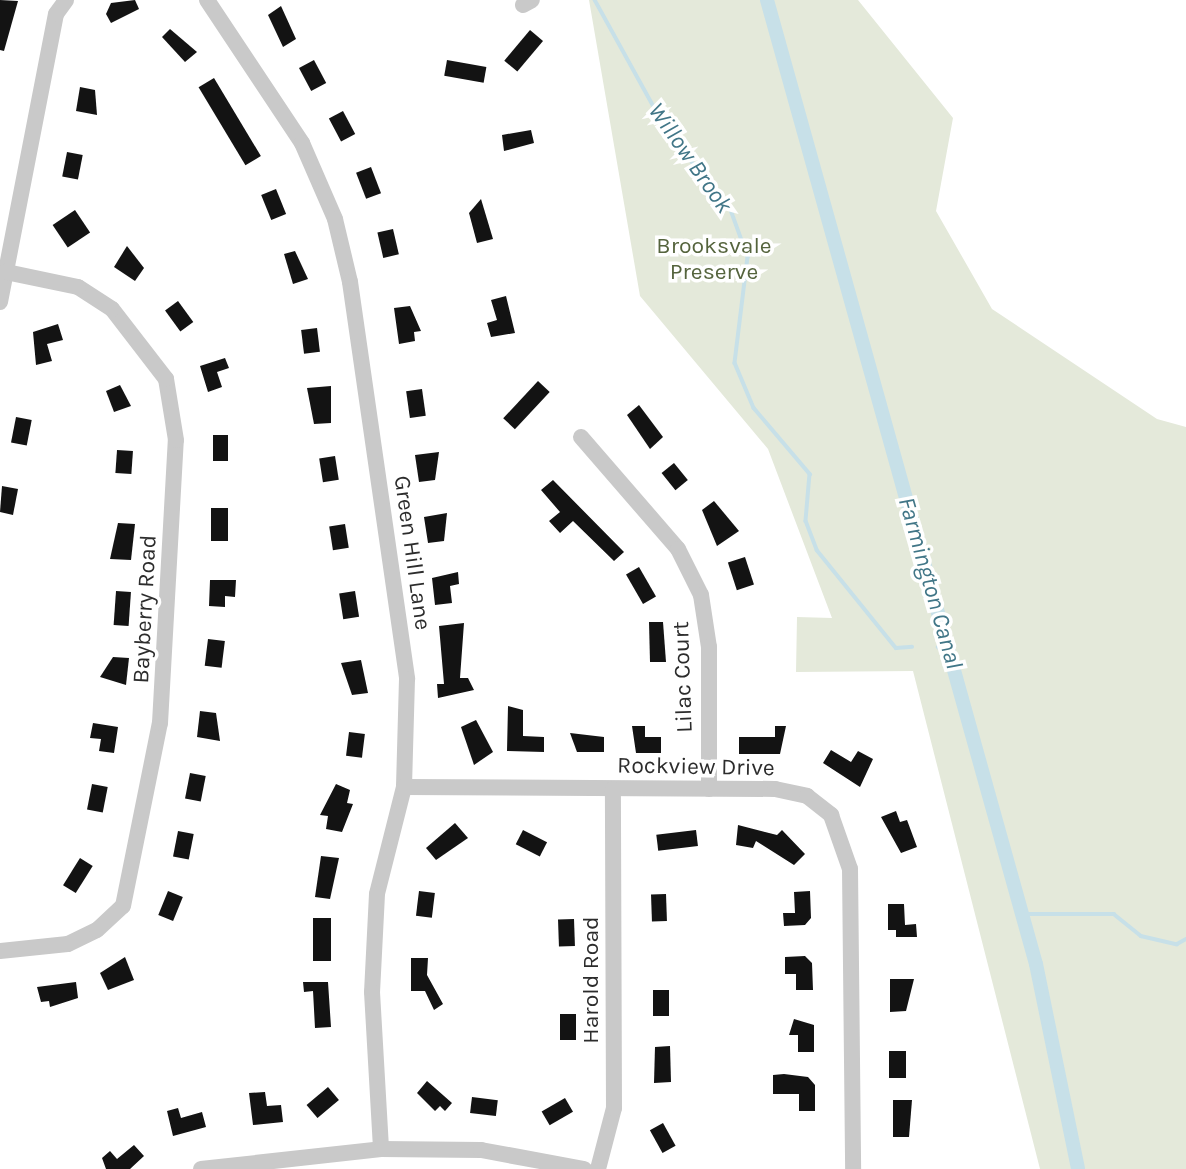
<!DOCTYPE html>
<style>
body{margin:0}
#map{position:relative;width:1186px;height:1169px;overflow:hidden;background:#fff;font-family:Karla,sans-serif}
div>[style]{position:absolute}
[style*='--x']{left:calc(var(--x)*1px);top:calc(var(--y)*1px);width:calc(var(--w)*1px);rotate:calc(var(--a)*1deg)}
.green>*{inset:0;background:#e4e9da}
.stream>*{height:3.5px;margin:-1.75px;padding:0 1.75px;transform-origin:1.75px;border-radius:1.75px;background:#c7e0e8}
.canal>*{height:14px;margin:-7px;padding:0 7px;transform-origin:7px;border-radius:7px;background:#c7e0e8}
.building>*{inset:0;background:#131313;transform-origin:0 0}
.minor>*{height:16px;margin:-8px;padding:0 8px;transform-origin:8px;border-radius:8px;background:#c9c9c9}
span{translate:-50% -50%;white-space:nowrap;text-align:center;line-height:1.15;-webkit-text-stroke:7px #fff;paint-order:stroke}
.park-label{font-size:23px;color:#55643d}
.street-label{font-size:23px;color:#2c2c2c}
.water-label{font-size:24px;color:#417687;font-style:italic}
</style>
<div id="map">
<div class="green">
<i style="clip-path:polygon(858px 0,953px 118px,936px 211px,992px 309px,1157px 419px,1186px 427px,1186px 1169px,1040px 1169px,913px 671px,796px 672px,797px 617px,832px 618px,768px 449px,640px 296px,589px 0)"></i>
</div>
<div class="stream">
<i style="--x:595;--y:0;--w:151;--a:61.1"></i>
<i style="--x:668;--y:132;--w:100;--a:51.1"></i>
<i style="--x:731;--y:210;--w:50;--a:70.1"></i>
<i style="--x:748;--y:257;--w:107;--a:97"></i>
<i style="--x:735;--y:363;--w:49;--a:67.1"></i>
<i style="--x:754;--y:408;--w:87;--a:49.7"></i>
<i style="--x:810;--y:474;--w:47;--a:94.9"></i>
<i style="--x:806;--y:521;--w:31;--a:69"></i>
<i style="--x:817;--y:550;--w:126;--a:51.1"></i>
<i style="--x:896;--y:648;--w:16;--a:-4"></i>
<i style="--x:938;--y:647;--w:15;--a:37"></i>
<i style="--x:1022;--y:914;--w:92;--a:0"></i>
<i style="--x:1114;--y:914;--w:35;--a:39"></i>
<i style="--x:1141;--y:936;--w:37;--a:13"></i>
<i style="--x:1177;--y:944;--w:10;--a:-29"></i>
</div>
<div class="canal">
<i style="--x:767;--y:0;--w:1001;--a:74.41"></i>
<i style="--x:1036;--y:964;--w:209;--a:78.4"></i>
</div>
<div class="building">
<i style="clip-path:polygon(0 0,18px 1px,4px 51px,0 50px)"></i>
<i style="clip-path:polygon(135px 0,139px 9px,111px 23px,106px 14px,111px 3px)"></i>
<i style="clip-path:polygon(281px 6px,296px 39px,283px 47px,268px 15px)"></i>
<i style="clip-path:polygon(170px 29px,197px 52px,185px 62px,162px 37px)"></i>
<i style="left:530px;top:30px;width:17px;height:40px;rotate:40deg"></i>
<i style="left:314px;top:60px;width:26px;height:17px;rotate:62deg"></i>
<i style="left:447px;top:60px;width:40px;height:16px;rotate:10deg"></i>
<i style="left:214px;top:78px;width:91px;height:18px;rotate:59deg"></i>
<i style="clip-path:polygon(80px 87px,95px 90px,97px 115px,76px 111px)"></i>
<i style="left:343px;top:111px;width:26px;height:16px;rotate:62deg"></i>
<i style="clip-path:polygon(531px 130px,534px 143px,504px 151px,502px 135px)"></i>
<i style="left:67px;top:152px;width:16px;height:25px;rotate:11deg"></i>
<i style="left:371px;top:167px;width:28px;height:16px;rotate:69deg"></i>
<i style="left:276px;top:189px;width:27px;height:16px;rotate:68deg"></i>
<i style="clip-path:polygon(481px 199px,493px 239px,477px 243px,469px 213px)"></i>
<i style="left:75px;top:210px;width:27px;height:27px;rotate:56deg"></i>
<i style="left:393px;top:229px;width:26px;height:16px;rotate:77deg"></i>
<i style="clip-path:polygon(127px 246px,144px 268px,135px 281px,114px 267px)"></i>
<i style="clip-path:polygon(295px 251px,308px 279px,293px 284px,284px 254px)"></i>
<i style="clip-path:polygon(506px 296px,515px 333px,491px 337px,487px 323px,497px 320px,491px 300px)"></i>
<i style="left:178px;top:301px;width:26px;height:16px;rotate:54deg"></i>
<i style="clip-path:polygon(410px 306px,421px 331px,414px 332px,415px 341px,399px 344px,394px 308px)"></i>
<i style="clip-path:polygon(58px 324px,63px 340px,47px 344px,52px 361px,36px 365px,33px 332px)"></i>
<i style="left:317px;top:328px;width:24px;height:16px;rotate:83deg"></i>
<i style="clip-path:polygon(225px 358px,229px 368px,217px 372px,222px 387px,208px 392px,200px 366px)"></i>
<i style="left:538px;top:381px;width:16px;height:51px;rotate:43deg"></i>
<i style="clip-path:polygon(120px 385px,131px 406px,114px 412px,106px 391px)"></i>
<i style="clip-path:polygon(331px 386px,331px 423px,314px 424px,307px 388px)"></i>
<i style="left:422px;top:389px;width:27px;height:16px;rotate:82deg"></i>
<i style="clip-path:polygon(639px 405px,663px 437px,650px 449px,627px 415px)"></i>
<i style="left:16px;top:417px;width:16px;height:26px;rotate:11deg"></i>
<i style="left:213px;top:435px;width:15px;height:26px"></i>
<i style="left:117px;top:450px;width:16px;height:23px;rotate:4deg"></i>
<i style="clip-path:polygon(439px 452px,435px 480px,419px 482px,415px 455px)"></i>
<i style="left:335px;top:456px;width:24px;height:16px;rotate:81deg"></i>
<i style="left:674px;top:463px;width:22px;height:16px;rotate:51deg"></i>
<i style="clip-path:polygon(553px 480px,624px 552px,614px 561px,573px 521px,560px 533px,549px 521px,560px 512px,541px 490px)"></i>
<i style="clip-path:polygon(2px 486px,18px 489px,13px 515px,0 512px)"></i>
<i style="clip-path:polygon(714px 501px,739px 531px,717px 546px,702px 510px)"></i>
<i style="left:211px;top:508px;width:17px;height:33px"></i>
<i style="clip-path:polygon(447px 513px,444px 541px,428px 543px,424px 517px)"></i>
<i style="clip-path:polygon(118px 523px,135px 524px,131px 560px,110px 559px)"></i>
<i style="left:345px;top:524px;width:24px;height:16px;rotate:81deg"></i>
<i style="left:745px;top:557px;width:29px;height:18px;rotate:72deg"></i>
<i style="left:639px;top:567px;width:34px;height:15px;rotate:60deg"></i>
<i style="clip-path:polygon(458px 572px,459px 584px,450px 586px,452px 603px,435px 605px,432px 578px)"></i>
<i style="clip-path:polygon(210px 580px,236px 580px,235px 597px,225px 596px,225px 607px,209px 606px)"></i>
<i style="left:116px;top:591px;width:15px;height:34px;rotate:4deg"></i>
<i style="left:355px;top:591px;width:26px;height:16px;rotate:81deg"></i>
<i style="clip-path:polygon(649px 622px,663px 622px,666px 662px,650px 662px)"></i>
<i style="clip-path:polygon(464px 623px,460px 678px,468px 678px,474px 690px,438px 698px,437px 684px,444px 684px,439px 626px)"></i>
<i style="left:208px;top:639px;width:17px;height:27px;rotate:7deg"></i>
<i style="clip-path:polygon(113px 657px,129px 658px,126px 685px,100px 677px)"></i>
<i style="clip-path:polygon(361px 660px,368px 693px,352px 695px,341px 663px)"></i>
<i style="clip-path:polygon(508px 706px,523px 710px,523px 736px,544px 737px,544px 752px,507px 751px)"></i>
<i style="clip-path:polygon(200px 711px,216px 713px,220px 741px,197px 737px)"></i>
<i style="clip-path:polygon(476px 720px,493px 752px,474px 765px,461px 727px)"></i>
<i style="clip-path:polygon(93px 723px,118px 727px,114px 753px,99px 751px,101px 739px,90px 738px)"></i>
<i style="clip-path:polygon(632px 726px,645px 726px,645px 737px,661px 737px,661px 753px,636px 753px)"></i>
<i style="clip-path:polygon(775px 726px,786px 726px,780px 754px,739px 754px,739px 737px,775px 737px)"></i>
<i style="left:349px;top:732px;width:16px;height:24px;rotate:7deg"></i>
<i style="clip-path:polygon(570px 733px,604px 737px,604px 752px,577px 752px)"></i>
<i style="clip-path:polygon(831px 750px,851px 762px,858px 751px,873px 759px,860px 787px,823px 763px)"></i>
<i style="left:190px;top:773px;width:16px;height:26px;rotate:11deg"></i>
<i style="left:92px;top:784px;width:16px;height:26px;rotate:11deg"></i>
<i style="clip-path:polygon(336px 784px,350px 790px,347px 803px,353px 804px,342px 832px,326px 829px,328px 816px,320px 815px)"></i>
<i style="clip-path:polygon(896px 811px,900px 822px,907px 820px,917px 847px,901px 853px,881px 817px)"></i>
<i style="clip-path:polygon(455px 823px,468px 838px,436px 860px,426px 848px)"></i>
<i style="clip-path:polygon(738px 825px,777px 835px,782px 830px,805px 854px,794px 865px,756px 841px,753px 848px,736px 845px)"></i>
<i style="left:523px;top:830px;width:27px;height:16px;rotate:27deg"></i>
<i style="left:696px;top:830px;width:16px;height:40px;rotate:83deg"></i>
<i style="left:178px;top:831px;width:16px;height:26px;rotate:11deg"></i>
<i style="clip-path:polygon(321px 856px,339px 858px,330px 899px,315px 897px)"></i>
<i style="left:80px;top:858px;width:15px;height:32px;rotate:32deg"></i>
<i style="left:168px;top:891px;width:16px;height:26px;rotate:22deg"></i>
<i style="left:419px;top:891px;width:16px;height:25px;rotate:7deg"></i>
<i style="clip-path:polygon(810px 891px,811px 918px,805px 925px,784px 926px,783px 913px,795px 913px,794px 892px)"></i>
<i style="left:666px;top:894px;width:27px;height:15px;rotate:88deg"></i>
<i style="clip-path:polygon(888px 904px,904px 904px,905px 925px,916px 924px,917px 937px,896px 937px,896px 930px,888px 930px)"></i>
<i style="left:313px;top:918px;width:18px;height:43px"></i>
<i style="left:574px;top:919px;width:27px;height:16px;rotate:88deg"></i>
<i style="clip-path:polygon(805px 956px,812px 963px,813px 990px,796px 990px,796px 974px,785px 974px,785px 957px)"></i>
<i style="clip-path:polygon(125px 957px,134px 980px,108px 990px,100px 973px)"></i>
<i style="clip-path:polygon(411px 958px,428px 958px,427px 975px,443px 1004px,434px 1010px,425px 991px,411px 991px)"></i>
<i style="clip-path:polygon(890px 979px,914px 979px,906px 1011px,890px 1012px)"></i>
<i style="clip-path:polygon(76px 982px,78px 998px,50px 1007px,49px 1001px,41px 1002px,37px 987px)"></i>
<i style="clip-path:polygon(303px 982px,328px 982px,331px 1027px,315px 1028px,313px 991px,304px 992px)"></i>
<i style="left:653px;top:990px;width:16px;height:26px"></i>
<i style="left:560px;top:1014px;width:16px;height:26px"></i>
<i style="clip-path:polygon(794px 1019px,814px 1025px,814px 1052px,798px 1052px,798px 1035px,789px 1035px)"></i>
<i style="clip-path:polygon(670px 1046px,671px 1082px,654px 1083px,655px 1047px)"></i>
<i style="left:889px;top:1051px;width:17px;height:27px"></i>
<i style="clip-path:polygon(784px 1074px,808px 1077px,815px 1085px,815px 1111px,799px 1111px,799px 1094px,773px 1094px,773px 1075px)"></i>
<i style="clip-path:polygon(427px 1081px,452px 1103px,445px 1111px,440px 1106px,435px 1111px,417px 1093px)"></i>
<i style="left:328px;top:1087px;width:17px;height:28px;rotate:50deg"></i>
<i style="clip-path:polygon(265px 1092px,267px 1106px,281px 1105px,283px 1122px,253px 1125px,249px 1093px)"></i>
<i style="left:472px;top:1097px;width:26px;height:16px;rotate:7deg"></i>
<i style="left:565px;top:1098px;width:16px;height:27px;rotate:60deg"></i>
<i style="clip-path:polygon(893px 1100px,912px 1100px,909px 1137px,893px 1137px)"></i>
<i style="clip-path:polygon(178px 1108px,181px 1118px,202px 1112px,206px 1127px,173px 1136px,167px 1111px)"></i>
<i style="left:663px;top:1123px;width:26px;height:15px;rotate:61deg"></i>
<i style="clip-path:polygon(134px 1145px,144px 1156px,130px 1169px,106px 1169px,102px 1158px,110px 1151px,117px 1159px)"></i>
</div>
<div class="minor">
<i style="--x:207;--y:0;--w:172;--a:56.4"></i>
<i style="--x:302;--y:143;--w:83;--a:66.5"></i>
<i style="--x:335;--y:219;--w:65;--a:76.6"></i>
<i style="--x:350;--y:282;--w:401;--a:81.8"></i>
<i style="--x:407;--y:679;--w:108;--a:91.6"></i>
<i style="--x:404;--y:787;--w:110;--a:104.2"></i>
<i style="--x:377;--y:894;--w:98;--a:92.9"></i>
<i style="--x:372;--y:992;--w:157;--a:86.7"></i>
<i style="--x:523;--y:5;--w:10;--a:-29"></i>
<i style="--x:0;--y:302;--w:293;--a:-79"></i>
<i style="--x:56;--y:14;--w:17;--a:-54"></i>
<i style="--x:581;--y:437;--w:148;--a:49.1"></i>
<i style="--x:678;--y:549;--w:51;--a:63.4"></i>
<i style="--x:701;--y:595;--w:53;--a:81.3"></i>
<i style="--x:709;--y:647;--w:142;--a:90"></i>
<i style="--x:404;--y:787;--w:371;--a:0.3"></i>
<i style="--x:775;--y:789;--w:33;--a:12"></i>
<i style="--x:807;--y:796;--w:31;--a:38"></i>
<i style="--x:831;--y:815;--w:57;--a:70.6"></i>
<i style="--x:850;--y:869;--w:300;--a:89.4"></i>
<i style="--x:0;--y:951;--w:68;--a:-5.9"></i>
<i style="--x:68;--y:944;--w:32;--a:-26"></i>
<i style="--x:97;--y:930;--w:35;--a:-43"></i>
<i style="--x:123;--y:906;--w:187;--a:-78.6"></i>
<i style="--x:160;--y:723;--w:283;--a:-86.8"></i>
<i style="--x:176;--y:440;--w:62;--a:-99.3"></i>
<i style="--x:166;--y:379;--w:88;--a:-127.6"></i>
<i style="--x:112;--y:309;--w:40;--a:-147.1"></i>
<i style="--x:78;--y:287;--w:74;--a:-168.2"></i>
<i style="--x:201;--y:1169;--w:181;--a:-6.3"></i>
<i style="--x:381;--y:1149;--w:100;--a:0.6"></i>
<i style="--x:481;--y:1150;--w:105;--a:10.5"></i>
<i style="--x:598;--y:1169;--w:63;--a:-75.3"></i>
<i style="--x:614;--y:1108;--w:319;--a:-90.2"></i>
</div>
<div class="park-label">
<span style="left:714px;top:259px">Brooksvale<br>Preserve</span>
</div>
<div class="street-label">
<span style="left:412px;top:553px;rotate:82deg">Green Hill Lane</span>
<span style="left:145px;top:609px;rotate:-87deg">Bayberry Road</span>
<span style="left:683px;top:677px;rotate:-92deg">Lilac Court</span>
<span style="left:696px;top:767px;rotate:1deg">Rockview Drive</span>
<span style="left:591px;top:980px;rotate:-90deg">Harold Road</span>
</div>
<div class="water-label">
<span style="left:690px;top:158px;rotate:55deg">Willow Brook</span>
<span style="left:930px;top:583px;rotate:74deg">Farmington Canal</span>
</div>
</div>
